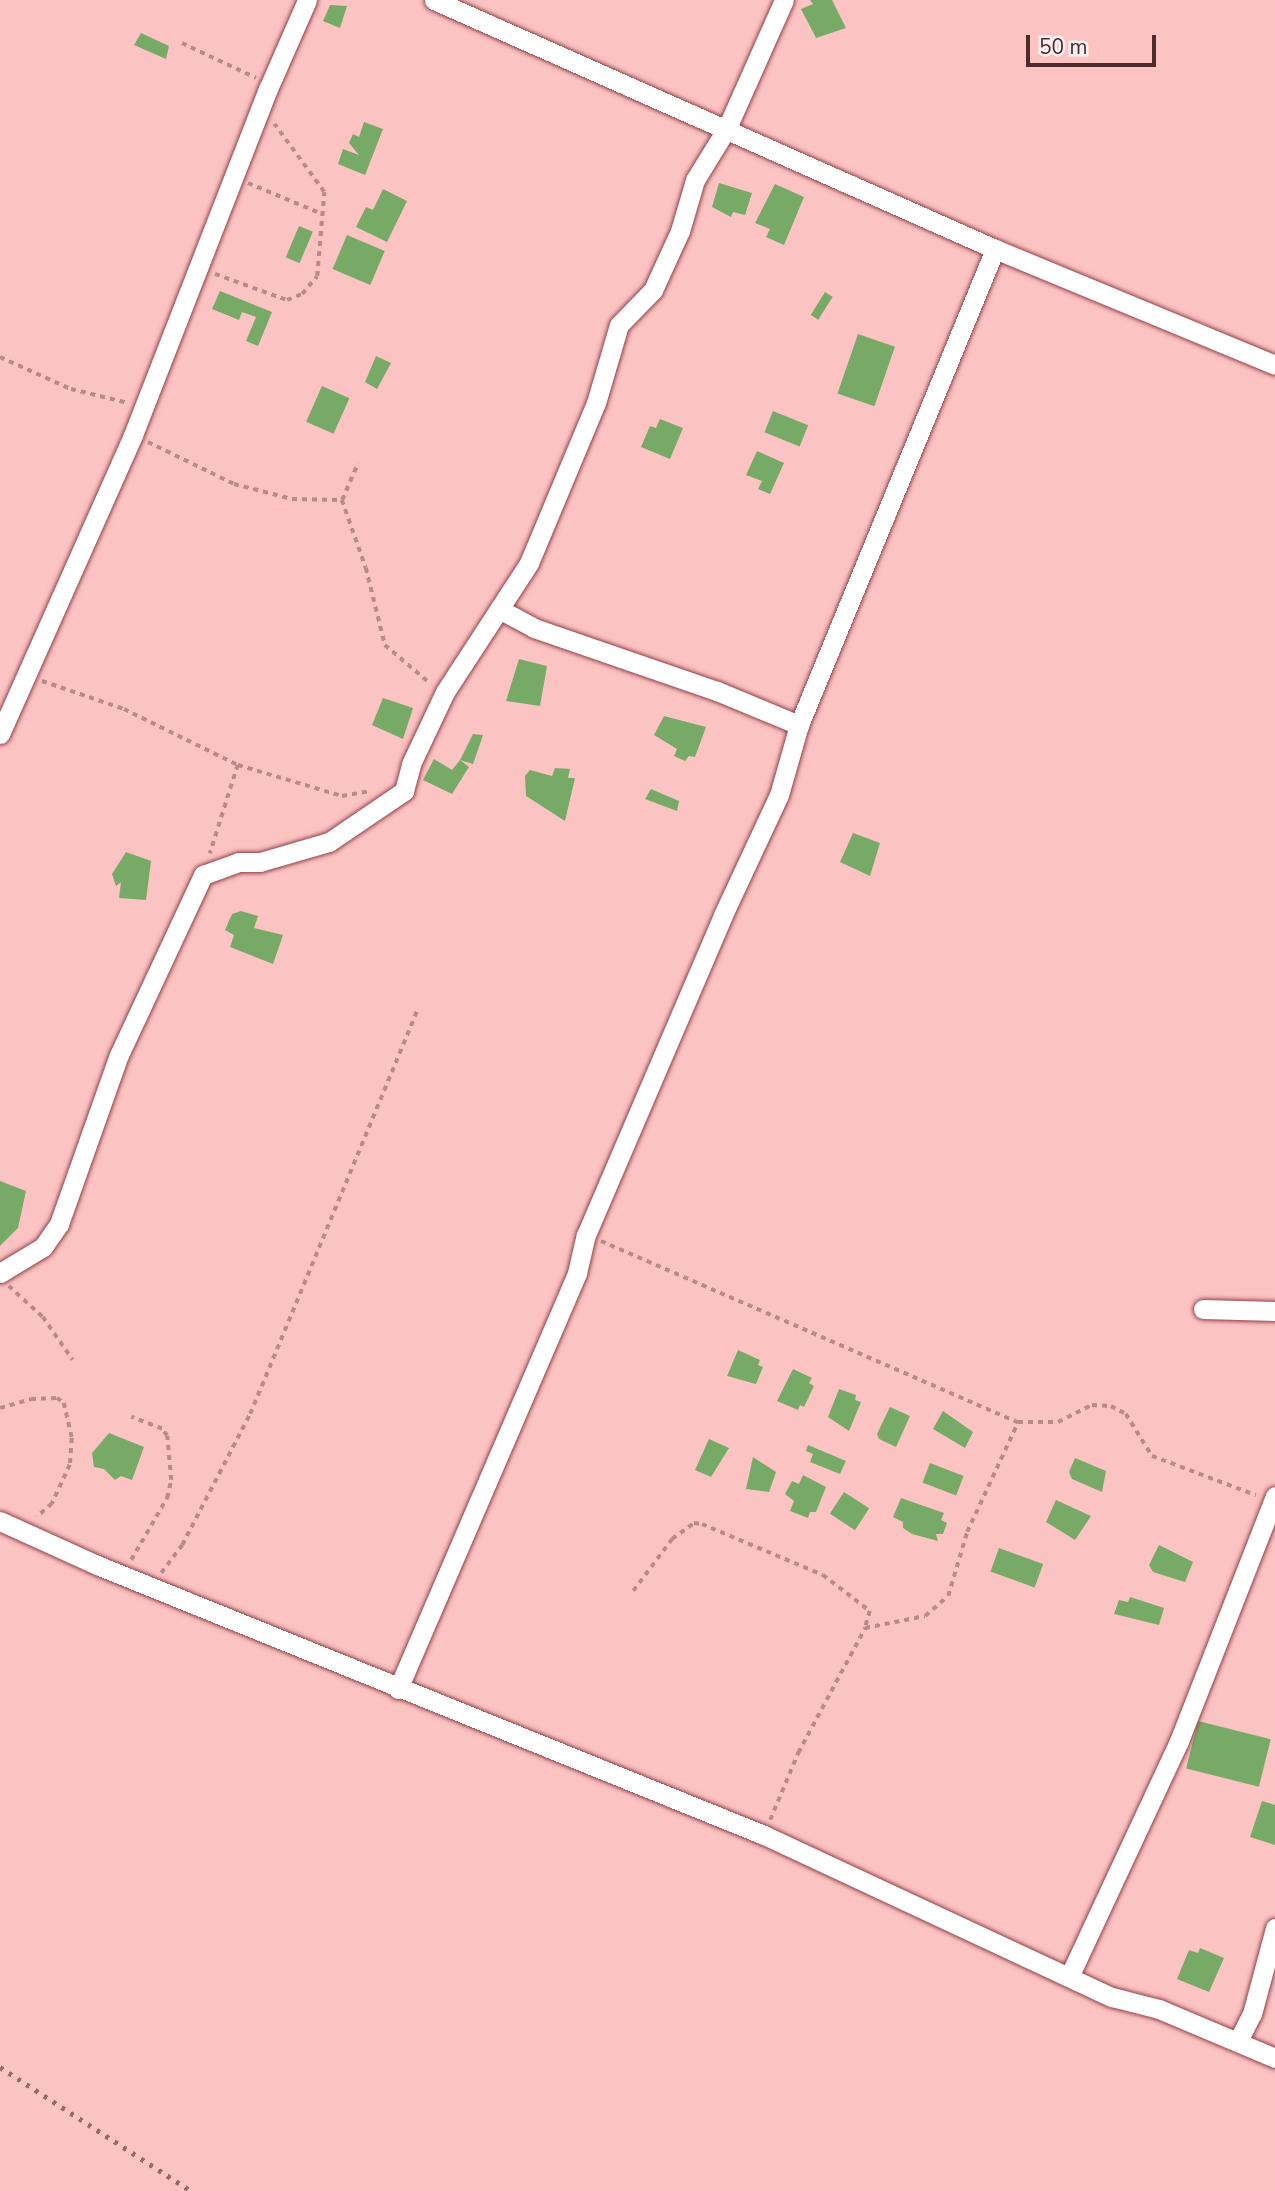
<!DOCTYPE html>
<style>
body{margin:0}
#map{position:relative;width:1275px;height:2191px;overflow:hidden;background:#fcc3c3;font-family:"Nunito Sans",sans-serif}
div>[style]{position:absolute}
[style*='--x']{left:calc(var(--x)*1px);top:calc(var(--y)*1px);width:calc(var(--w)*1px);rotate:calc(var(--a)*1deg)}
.building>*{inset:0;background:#78aa67;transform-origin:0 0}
.path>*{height:3.5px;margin-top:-1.75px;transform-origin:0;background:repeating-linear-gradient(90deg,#ba898a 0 5px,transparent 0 10px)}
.roads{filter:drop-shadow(0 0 2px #924147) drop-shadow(0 0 2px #924147)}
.street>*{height:19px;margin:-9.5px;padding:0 9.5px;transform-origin:9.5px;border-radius:9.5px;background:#fff}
.rail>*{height:5px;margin-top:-2.5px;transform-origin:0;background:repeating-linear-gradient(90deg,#96696a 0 3.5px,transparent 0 10.5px)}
span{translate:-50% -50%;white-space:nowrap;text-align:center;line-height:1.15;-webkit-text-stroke:7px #fcf1f1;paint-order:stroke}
.scale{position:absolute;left:1026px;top:35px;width:130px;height:32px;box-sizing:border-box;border:4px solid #4f2a2c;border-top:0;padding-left:9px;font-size:21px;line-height:24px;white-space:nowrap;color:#4f2a2c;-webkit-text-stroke:5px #fcf1f1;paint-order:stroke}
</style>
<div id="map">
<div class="building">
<i style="clip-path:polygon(810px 0,832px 0,846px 28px,816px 38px,801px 9px,813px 4px)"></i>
<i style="clip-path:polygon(330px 5px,347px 6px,340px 28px,323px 21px)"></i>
<i style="clip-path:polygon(141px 33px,169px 46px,166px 59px,134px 45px)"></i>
<i style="clip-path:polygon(364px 122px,383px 129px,365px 175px,338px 164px,343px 149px,359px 155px,349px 143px,353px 134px,359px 137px)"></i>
<i style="clip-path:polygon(719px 183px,752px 193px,745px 215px,733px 212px,731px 217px,712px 207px)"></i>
<i style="clip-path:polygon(775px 184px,804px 197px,784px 245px,766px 237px,770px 229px,755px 223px)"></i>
<i style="clip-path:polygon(383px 189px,407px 201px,387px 242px,356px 227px,366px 207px,373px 210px)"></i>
<i style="left:299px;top:226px;width:15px;height:34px;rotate:23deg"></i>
<i style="left:347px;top:235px;width:41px;height:37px;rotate:23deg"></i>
<i style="clip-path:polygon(220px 291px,272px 312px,258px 346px,246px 341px,256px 317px,242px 312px,239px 320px,212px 309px)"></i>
<i style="left:825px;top:292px;width:9px;height:27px;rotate:32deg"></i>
<i style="left:858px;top:334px;width:39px;height:63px;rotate:19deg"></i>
<i style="clip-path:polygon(376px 356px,391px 363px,377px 389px,365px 382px)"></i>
<i style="left:322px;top:386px;width:30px;height:39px;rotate:24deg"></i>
<i style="left:773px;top:411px;width:38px;height:23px;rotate:22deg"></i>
<i style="clip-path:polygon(660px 419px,683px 428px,670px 459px,641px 447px,650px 426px,656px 428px)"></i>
<i style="clip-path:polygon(757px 451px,784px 463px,770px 494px,758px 489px,762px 481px,746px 475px)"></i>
<i style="clip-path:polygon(519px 659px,547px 666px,540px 706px,506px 701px)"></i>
<i style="clip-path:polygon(383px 698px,413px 708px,403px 739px,372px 725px)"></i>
<i style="clip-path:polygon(664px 716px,706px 727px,695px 757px,689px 756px,685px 761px,674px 756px,677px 749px,654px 735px)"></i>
<i style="clip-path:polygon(473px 734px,483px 735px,473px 764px,460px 760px)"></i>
<i style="clip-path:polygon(434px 759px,452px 770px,460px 760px,469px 767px,452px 794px,423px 780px)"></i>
<i style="clip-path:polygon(555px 768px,570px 769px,568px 778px,575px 778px,565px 821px,526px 796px,525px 776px,530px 770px,552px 776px)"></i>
<i style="clip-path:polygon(651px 789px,679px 801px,677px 811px,645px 799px)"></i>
<i style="clip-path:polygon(853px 833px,880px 843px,870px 876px,840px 862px)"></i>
<i style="clip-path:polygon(126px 852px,151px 861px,146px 900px,119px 898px,121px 882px,116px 886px,112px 874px)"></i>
<i style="clip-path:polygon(241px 911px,258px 916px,254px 928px,283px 935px,273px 964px,230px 947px,234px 935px,225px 930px,232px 914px)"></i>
<i style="clip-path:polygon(0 1181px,26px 1191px,18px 1228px,0 1246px)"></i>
<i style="clip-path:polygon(738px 1350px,760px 1360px,758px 1365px,763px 1367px,756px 1384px,727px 1376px)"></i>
<i style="clip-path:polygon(793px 1369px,812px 1378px,809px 1383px,814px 1386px,804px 1407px,800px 1405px,798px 1410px,777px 1401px)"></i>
<i style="clip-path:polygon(839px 1389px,856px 1395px,855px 1400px,861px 1402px,849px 1431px,828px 1417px)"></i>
<i style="clip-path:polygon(890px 1407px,910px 1416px,896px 1447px,879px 1439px,877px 1434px)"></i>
<i style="clip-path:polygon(943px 1411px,973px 1432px,965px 1448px,933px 1429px)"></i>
<i style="clip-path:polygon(109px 1433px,144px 1447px,132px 1480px,121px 1476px,115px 1480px,104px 1469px,94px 1467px,92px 1453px)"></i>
<i style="clip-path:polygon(709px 1439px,729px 1448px,711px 1477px,695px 1470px)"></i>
<i style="clip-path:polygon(808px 1445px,846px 1461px,840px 1474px,810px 1462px,813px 1454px,806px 1451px)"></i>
<i style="clip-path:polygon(753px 1457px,776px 1472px,769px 1492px,746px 1489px)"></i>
<i style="clip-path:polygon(1075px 1458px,1106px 1471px,1102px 1492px,1072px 1479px,1069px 1472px)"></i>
<i style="left:930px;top:1463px;width:36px;height:21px;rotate:21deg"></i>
<i style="clip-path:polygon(803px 1475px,826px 1487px,816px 1512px,810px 1512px,808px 1518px,790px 1511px,794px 1501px,785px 1494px,792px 1481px,799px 1484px)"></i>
<i style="left:844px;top:1492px;width:30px;height:26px;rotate:33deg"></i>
<i style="clip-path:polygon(901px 1498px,944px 1513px,941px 1520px,947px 1523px,943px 1534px,936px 1534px,938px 1541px,912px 1534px,903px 1528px,903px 1522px,893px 1517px)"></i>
<i style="clip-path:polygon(1056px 1500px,1091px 1516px,1075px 1540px,1046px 1522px)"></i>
<i style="clip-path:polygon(1159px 1545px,1193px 1562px,1185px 1582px,1153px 1572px,1149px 1565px)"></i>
<i style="left:999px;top:1548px;width:47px;height:25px;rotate:20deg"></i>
<i style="clip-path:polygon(1130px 1597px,1164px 1608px,1159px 1625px,1114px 1614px,1119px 1600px,1128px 1602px)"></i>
<i style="left:1198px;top:1721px;width:75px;height:49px;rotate:14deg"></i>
<i style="clip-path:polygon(1262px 1801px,1275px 1805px,1275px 1845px,1250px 1837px)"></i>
<i style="clip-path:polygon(1200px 1948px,1224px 1958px,1209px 1992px,1177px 1979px,1189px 1950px,1198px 1953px)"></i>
</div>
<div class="path">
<i style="--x:182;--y:43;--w:82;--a:25.3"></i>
<i style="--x:248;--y:183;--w:80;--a:22.7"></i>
<i style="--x:215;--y:274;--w:77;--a:19.9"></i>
<i style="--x:287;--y:300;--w:16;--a:-22"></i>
<i style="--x:302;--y:294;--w:23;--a:-50"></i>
<i style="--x:317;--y:276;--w:84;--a:-85.2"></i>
<i style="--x:324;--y:192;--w:84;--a:-126.3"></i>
<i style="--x:0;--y:357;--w:78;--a:24.3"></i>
<i style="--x:71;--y:389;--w:59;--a:13.8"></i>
<i style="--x:148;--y:442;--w:96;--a:26"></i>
<i style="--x:234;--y:484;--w:60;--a:14.5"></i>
<i style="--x:292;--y:499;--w:50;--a:1.1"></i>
<i style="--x:342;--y:500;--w:40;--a:-66.6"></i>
<i style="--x:342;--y:500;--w:72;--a:70.6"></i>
<i style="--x:366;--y:568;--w:79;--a:76.1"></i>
<i style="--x:385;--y:645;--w:60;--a:40.3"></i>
<i style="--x:42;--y:681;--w:87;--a:18.9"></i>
<i style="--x:124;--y:709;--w:127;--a:26.2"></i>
<i style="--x:238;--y:765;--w:93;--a:107.5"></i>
<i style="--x:238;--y:765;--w:109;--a:16.6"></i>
<i style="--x:342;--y:796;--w:28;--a:-10"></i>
<i style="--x:601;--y:1241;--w:455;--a:23.5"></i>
<i style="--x:1018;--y:1422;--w:40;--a:0"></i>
<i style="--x:1058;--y:1422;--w:38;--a:-27"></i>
<i style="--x:1092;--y:1405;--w:19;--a:3"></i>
<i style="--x:1111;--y:1406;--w:17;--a:28"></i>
<i style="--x:1126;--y:1414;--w:49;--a:58.2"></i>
<i style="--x:1152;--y:1456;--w:111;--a:20.6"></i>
<i style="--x:9;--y:1286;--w:46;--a:42.4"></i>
<i style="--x:43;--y:1317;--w:52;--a:55.1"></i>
<i style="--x:0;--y:1408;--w:32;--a:-16"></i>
<i style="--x:31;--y:1399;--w:26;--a:-2"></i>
<i style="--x:57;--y:1398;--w:9;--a:36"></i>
<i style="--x:64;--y:1403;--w:36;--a:77"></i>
<i style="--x:72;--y:1438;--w:27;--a:94"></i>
<i style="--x:70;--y:1465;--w:43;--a:114.8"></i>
<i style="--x:52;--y:1504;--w:20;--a:139"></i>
<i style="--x:131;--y:1560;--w:72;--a:-59.9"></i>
<i style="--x:167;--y:1498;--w:18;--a:-77"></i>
<i style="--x:171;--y:1480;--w:44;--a:-95.2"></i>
<i style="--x:167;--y:1436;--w:9;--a:-126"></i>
<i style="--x:162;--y:1429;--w:33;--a:-159"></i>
<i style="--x:161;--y:1573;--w:35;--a:-53"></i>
<i style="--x:182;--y:1545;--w:148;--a:-62.6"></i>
<i style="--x:250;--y:1414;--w:436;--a:-67.5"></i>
<i style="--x:633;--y:1591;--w:65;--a:-53.1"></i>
<i style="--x:672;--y:1539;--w:27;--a:-36"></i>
<i style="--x:694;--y:1523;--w:8;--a:7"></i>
<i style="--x:702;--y:1524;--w:131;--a:22.9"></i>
<i style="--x:823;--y:1575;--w:59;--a:37.5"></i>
<i style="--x:870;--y:1611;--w:18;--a:106"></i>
<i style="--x:770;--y:1820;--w:73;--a:-67.3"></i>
<i style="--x:798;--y:1753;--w:142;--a:-61.8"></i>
<i style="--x:865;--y:1628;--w:61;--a:-11.3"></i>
<i style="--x:925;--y:1616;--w:30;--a:-41"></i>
<i style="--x:948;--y:1596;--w:67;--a:-73.5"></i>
<i style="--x:967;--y:1532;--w:121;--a:-65.1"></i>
</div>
<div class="roads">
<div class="street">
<i style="--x:434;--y:0;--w:614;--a:23.93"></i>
<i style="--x:995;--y:249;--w:303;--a:22.5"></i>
<i style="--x:499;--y:609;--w:40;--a:28"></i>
<i style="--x:534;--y:628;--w:194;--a:19"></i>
<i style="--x:717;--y:691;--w:89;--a:22.5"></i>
<i style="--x:0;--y:734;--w:327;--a:-66"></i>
<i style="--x:133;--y:435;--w:371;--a:-68.7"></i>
<i style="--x:268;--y:89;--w:97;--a:-66.3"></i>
<i style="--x:0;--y:1273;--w:50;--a:-31.2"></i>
<i style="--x:43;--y:1247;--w:28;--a:-55"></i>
<i style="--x:59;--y:1224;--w:179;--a:-70.5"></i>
<i style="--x:119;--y:1055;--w:199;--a:-65"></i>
<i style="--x:203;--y:875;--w:37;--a:-20"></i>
<i style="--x:238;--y:862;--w:22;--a:0"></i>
<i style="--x:260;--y:862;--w:72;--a:-16.2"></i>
<i style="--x:329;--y:842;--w:91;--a:-34.2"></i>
<i style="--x:404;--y:791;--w:28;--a:-75"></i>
<i style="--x:411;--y:764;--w:80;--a:-64.7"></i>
<i style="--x:445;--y:692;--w:154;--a:-56.9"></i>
<i style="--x:529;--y:563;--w:173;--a:-67.3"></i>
<i style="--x:596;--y:403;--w:81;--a:-73.6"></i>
<i style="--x:619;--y:325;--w:49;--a:-45.8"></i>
<i style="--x:653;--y:290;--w:65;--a:-65.4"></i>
<i style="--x:680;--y:231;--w:53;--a:-73.6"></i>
<i style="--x:695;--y:180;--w:61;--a:-58.4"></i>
<i style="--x:727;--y:128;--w:140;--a:-66"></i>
<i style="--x:1203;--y:1309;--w:72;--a:1.6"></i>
<i style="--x:0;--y:1521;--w:107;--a:24.4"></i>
<i style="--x:97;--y:1565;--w:720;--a:22.04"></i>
<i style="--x:764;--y:1835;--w:384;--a:25"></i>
<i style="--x:1112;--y:1997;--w:49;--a:14.3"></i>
<i style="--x:1159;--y:2009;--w:126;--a:22.9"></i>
<i style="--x:398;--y:1689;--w:453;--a:-66.7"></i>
<i style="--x:577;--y:1273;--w:39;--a:-77"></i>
<i style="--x:586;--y:1235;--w:348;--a:-66.8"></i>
<i style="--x:723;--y:915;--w:132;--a:-65"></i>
<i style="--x:779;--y:795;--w:73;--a:-74.1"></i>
<i style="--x:799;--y:725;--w:515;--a:-67.62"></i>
<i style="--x:1070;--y:1975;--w:258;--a:-65"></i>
<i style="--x:1179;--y:1741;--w:263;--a:-68.6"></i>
<i style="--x:1238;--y:2041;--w:30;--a:-63"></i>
<i style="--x:1252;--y:2014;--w:89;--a:-75"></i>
</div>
</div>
<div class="rail">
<i style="--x:0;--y:2067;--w:228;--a:33"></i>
</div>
<div class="scale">50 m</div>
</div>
